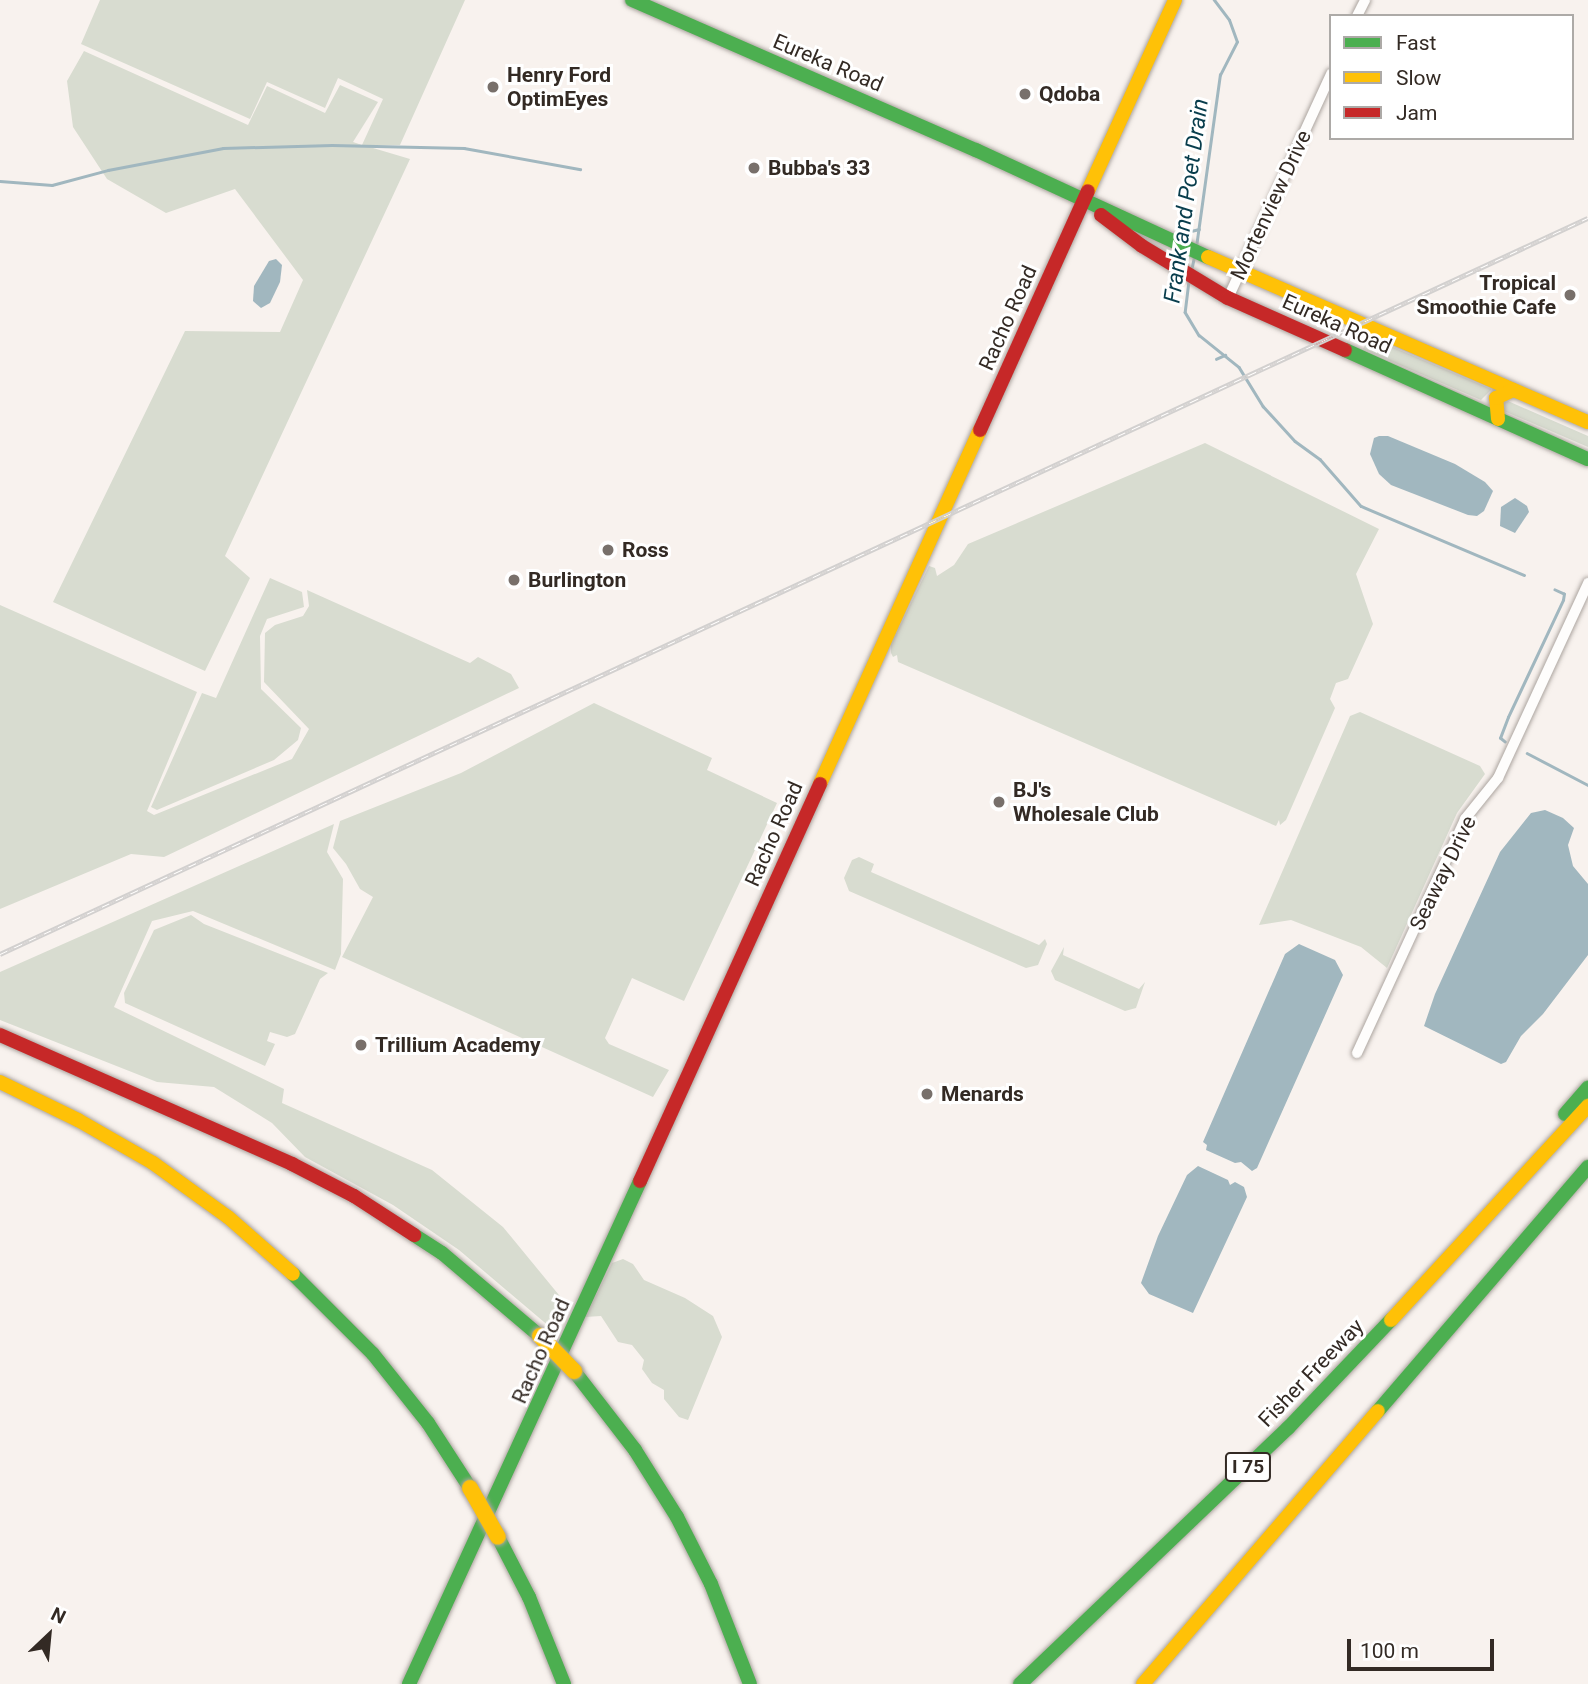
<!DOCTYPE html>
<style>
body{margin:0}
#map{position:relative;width:1588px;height:1684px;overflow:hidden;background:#f8f2ee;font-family:Roboto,sans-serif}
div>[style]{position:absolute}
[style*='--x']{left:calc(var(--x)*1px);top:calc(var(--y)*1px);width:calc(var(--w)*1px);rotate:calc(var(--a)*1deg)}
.green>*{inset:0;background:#d8dcd0}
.water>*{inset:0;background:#a1b7bf}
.stream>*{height:2.5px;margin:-1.25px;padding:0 1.25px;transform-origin:1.25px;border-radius:1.25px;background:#a1b7bf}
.roads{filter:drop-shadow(0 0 2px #aca5a0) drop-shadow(0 0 2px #aca5a0)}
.street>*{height:10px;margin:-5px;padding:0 5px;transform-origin:5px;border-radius:5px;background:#fefdfc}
.fast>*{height:14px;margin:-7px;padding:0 7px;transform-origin:7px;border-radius:7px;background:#4caf50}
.slow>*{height:14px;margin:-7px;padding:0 7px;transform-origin:7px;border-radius:7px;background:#ffc107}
.jam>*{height:14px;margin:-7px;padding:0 7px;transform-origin:7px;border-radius:7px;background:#c62828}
.rail>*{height:5px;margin-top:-2.5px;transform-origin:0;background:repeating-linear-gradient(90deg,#fff 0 8px,#d2d0cf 0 16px);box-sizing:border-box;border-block:2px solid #d2d0cf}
.bridges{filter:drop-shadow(0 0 2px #aca5a0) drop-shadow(0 0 2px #aca5a0)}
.slow-bridge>*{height:16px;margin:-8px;padding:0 8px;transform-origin:8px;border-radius:8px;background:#ffc107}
.dots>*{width:19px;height:19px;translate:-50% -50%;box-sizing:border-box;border:4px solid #fff;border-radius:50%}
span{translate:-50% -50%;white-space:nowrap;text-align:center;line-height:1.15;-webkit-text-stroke:6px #fff;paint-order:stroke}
.shield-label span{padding:2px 5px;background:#fff;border:2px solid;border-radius:5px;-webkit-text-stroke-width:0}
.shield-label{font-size:19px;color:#332a24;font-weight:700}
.street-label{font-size:21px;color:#332a24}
.poi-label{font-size:21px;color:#332a24;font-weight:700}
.left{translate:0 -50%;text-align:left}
.right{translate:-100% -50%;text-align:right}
.water-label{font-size:23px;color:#083d4c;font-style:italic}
.legend{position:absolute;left:1329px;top:14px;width:245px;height:126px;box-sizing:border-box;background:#fff;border:2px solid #adaaa7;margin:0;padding:9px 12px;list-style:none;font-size:21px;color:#332a24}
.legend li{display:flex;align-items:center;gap:14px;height:35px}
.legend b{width:35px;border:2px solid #adaaa7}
.north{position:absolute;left:14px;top:1600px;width:70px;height:70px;-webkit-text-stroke:5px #fff;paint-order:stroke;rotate:26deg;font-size:19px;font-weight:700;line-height:28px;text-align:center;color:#332a24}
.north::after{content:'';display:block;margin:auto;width:24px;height:32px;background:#332a24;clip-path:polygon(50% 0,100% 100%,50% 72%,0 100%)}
.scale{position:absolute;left:1347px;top:1639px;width:147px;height:32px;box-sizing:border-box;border:4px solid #332a24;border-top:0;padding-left:9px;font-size:21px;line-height:24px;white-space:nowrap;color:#332a24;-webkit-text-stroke:5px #fff;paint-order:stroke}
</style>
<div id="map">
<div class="green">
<i style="clip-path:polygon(100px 0,465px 0,400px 145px,363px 145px,410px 159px,225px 556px,250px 578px,205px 671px,53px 602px,185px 331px,280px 332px,303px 280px,235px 189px,166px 213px,107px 179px,73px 127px,67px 81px,84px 51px,248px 125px,267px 86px,325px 113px,340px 85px,378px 102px,353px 142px,362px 145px,383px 99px,338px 78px,325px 108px,267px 82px,250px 119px,81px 44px)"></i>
<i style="clip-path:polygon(1369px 337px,1491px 389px,1491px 390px,1481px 400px,1363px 349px)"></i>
<i style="clip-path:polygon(1508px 401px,1588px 436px,1588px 447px,1504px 411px,1503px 403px)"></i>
<i style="clip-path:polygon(1205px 443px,1379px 529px,1356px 574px,1373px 624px,1348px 679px,1336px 683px,1330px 699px,1335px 708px,1286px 820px,1280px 825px,1279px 820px,1276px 826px,898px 662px,897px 655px,893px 657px,891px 653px,891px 644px,929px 566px,935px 568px,937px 576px,954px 565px,968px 544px)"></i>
<i style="clip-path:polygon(270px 578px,302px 592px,304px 607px,267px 619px,260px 636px,261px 689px,301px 728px,298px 740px,274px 760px,157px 810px,151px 807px,202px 693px,216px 698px)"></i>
<i style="clip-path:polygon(307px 590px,470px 663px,478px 657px,511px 674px,519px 688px,164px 857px,131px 854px,0 909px,0 605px,197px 692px,147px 811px,154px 815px,292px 759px,309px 729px,264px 682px,265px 633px,275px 625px,303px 616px,309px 606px)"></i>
<i style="clip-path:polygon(594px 703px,712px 758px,707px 770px,777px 803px,684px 1001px,632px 978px,605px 1038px,609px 1044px,669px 1070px,653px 1097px,342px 957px,373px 897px,360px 889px,346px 864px,333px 848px,340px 821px,461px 773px)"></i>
<i style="clip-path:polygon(1360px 712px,1480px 766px,1485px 774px,1457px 813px,1387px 968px,1361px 947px,1291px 920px,1259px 925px,1350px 716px)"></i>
<i style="clip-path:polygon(334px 824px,327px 852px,343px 879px,341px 954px,335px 970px,193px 911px,152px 921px,114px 1007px,284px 1089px,282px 1103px,432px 1170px,503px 1227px,568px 1306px,557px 1333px,459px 1250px,393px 1205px,305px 1157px,272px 1123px,214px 1087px,157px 1082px,0 1020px,0 972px)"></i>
<i style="clip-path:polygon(859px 857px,874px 864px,871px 872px,1039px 945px,1045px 939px,1047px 944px,1038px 965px,1026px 968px,849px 891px,844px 878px,852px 860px)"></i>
<i style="clip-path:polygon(191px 915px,204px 924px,328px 973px,320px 979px,295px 1034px,287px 1037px,270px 1032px,267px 1041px,275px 1044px,265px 1066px,125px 1003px,124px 993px,154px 930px)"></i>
<i style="clip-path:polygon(1064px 947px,1063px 955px,1139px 989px,1145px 982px,1136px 1008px,1125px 1011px,1055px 980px,1051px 971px)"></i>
<i style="clip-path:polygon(623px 1259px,633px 1264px,644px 1280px,685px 1298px,713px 1316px,722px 1337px,688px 1420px,679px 1417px,664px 1399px,664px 1390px,652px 1383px,642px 1369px,644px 1360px,632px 1345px,618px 1342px,601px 1316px,585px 1317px,612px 1263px)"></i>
</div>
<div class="water">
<i style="clip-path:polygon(276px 259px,282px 265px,280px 282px,270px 303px,261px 308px,253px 301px,254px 286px,269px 261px)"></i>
<i style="clip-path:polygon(1379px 436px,1388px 436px,1455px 464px,1485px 482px,1493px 491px,1484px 511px,1477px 516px,1468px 515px,1391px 485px,1379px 474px,1370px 454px,1374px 438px)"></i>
<i style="clip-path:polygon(1515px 498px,1527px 506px,1529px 512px,1515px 533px,1500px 526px,1501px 507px)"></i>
<i style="clip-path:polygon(1545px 810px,1563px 818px,1574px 828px,1568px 845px,1573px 866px,1588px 884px,1588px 955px,1543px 1014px,1521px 1036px,1506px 1062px,1501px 1064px,1424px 1026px,1435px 994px,1500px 852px,1531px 813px)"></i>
<i style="clip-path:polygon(1299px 944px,1335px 960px,1343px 975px,1257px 1168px,1252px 1171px,1241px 1162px,1235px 1163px,1206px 1150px,1207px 1145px,1203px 1142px,1285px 954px)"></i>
<i style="clip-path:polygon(1198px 1166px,1228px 1180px,1230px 1185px,1235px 1182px,1244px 1187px,1247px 1197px,1193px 1313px,1149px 1294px,1141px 1283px,1158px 1236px,1187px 1175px)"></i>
</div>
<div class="stream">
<i style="--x:0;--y:181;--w:52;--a:4.4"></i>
<i style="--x:52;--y:185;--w:58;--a:-15"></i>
<i style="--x:108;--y:170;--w:117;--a:-10.8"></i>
<i style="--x:223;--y:148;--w:109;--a:-1.6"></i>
<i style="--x:332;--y:145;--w:132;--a:1.3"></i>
<i style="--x:464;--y:148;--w:118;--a:10.3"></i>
<i style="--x:1191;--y:231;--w:8;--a:-14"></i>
<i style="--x:1196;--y:247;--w:174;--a:-82.1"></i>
<i style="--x:1220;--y:75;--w:37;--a:-63"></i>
<i style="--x:1237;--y:42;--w:23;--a:-110"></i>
<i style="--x:1229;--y:20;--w:25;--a:-127"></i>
<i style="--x:1191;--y:271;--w:14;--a:-78"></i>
<i style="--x:1189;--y:281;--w:31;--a:97"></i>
<i style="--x:1185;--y:312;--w:27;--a:59"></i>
<i style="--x:1199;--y:335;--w:51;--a:38.7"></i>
<i style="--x:1239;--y:367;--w:46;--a:58.4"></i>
<i style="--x:1263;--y:406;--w:47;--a:47.6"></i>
<i style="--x:1295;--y:441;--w:31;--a:36"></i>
<i style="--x:1320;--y:459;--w:62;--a:48.9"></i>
<i style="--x:1361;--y:506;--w:177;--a:22.9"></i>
<i style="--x:1216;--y:359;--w:10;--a:-24"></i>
<i style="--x:1505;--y:742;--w:6;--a:-141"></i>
<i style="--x:1500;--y:738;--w:22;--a:-69"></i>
<i style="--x:1508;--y:717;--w:129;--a:-64.8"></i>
<i style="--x:1563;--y:600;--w:6;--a:-81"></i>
<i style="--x:1564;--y:594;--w:10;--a:-156"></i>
<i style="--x:1527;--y:753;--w:69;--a:27.7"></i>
</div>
<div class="roads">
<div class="street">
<i style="--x:1357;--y:16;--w:18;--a:-63"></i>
<i style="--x:1228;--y:298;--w:247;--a:-65.3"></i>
<i style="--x:1357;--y:1053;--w:258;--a:-65.2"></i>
<i style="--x:1465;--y:819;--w:53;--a:-51.2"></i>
<i style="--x:1498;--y:778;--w:215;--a:-65.2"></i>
</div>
<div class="fast">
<i style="--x:632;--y:0;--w:375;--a:23.6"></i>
<i style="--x:976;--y:150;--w:255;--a:24.8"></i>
<i style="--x:1345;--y:350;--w:266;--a:24.2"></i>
<i style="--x:1565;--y:1114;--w:35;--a:-49"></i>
<i style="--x:414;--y:1235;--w:33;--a:33"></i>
<i style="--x:442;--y:1253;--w:128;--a:40.3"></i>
<i style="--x:293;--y:1274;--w:113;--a:45"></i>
<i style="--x:373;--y:1354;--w:88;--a:51.4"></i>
<i style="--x:428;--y:1423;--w:77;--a:57.1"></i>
<i style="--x:574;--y:1371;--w:100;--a:52.3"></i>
<i style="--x:635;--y:1450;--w:79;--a:57.9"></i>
<i style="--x:677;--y:1517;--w:75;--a:63.1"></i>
<i style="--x:711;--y:1584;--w:107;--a:68.7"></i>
<i style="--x:1378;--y:1411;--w:322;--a:-49.3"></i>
<i style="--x:498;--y:1537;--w:68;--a:62.7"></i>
<i style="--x:529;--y:1597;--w:94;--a:68.1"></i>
<i style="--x:409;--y:1684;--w:554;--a:-65.33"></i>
<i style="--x:1020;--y:1684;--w:371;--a:-43.7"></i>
<i style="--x:1288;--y:1428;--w:149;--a:-46.4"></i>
</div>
<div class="slow">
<i style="--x:1088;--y:191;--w:210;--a:-65.5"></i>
<i style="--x:1208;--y:257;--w:414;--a:23.5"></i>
<i style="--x:1498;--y:419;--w:21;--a:-95"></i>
<i style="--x:1496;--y:398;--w:19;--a:-25"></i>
<i style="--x:820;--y:784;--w:388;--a:-65.7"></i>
<i style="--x:0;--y:1082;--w:87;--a:26"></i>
<i style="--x:78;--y:1120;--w:86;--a:29.8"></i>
<i style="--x:153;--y:1163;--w:92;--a:35.8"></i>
<i style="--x:228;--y:1217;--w:86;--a:41.2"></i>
<i style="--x:1391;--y:1320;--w:291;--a:-47.4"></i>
<i style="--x:1143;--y:1684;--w:360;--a:-49.3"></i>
</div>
<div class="jam">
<i style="--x:1101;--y:215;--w:51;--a:37.1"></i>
<i style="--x:1142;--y:246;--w:100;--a:31.2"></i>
<i style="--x:1228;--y:298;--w:128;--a:24"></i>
<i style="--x:980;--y:430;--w:262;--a:-65.7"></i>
<i style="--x:0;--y:1035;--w:319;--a:23.8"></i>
<i style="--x:292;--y:1164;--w:70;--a:27.3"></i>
<i style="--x:354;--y:1196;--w:72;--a:33"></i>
<i style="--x:640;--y:1181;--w:436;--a:-65.6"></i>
</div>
</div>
<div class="rail">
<i style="--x:0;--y:954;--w:1750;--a:-24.87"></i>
</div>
<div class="bridges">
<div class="slow-bridge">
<i style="--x:540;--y:1336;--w:49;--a:45.8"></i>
<i style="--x:470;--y:1488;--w:56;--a:60.3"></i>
</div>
</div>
<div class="dots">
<i style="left:493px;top:87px;background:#78706b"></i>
<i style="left:1025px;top:94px;background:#78706b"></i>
<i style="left:754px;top:168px;background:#78706b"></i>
<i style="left:1570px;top:295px;background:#78706b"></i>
<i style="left:608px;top:550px;background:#78706b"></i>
<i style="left:514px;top:580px;background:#78706b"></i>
<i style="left:999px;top:802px;background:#78706b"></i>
<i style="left:361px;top:1045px;background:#78706b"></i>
<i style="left:927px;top:1094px;background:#78706b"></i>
</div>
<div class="shield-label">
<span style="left:1248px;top:1467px">I 75</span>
</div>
<div class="street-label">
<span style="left:828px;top:63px;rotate:23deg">Eureka Road</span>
<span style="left:1271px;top:205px;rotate:-65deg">Mortenview Drive</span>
<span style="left:1008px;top:318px;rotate:-66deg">Racho Road</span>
<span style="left:1337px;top:324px;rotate:24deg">Eureka Road</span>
<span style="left:774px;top:834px;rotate:-66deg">Racho Road</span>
<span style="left:1443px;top:873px;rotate:-64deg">Seaway Drive</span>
<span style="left:541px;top:1351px;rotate:-66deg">Racho Road</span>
<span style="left:1311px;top:1373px;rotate:-46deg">Fisher Freeway</span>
</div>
<div class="poi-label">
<span class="left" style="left:507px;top:87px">Henry Ford<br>OptimEyes</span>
<span class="left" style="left:1039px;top:94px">Qdoba</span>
<span class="left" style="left:768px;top:168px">Bubba's 33</span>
<span class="right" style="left:1556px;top:295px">Tropical<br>Smoothie Cafe</span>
<span class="left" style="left:622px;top:550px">Ross</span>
<span class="left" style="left:528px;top:580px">Burlington</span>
<span class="left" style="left:1013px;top:802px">BJ's<br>Wholesale Club</span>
<span class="left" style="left:375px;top:1045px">Trillium Academy</span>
<span class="left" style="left:941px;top:1094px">Menards</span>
</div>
<div class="water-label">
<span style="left:1187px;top:201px;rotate:-82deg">Frank and Poet Drain</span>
</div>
<ul class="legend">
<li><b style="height:9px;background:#4caf50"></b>Fast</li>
<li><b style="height:9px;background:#ffc107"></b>Slow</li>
<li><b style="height:9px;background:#c62828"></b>Jam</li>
</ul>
<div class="north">N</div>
<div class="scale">100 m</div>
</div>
